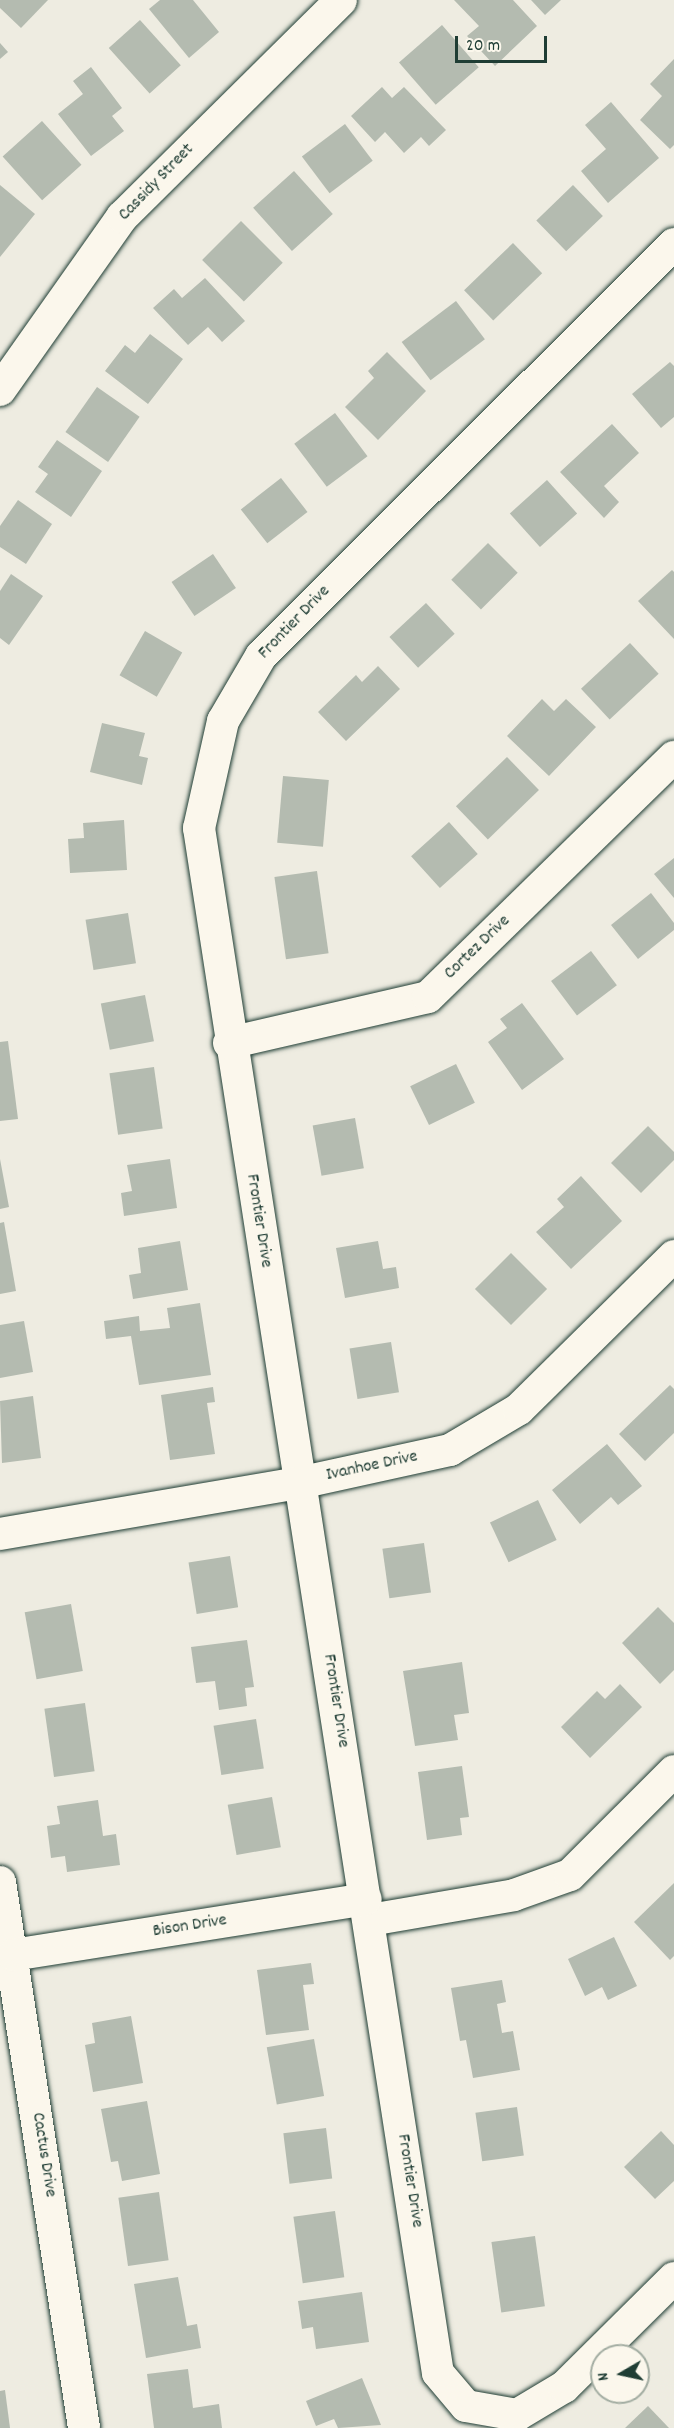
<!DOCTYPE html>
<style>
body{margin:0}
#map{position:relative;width:674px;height:2428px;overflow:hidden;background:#eeece1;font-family:Dekko,sans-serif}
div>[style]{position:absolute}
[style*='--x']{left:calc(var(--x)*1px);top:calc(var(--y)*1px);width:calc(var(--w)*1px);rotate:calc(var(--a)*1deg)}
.building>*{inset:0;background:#b4bbb0;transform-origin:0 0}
.roads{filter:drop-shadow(0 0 2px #1f3d34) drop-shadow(0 0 2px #1f3d34)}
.minor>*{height:32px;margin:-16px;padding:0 16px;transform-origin:16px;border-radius:16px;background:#fbf7ec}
span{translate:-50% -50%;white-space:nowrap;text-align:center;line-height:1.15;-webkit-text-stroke:6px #fbf7ec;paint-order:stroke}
.street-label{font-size:18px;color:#1f3d34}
.north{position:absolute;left:590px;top:2344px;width:60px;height:60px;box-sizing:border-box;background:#fbf7ec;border:2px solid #a3ada2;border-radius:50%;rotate:261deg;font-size:16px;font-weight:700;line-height:24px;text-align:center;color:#1f3d34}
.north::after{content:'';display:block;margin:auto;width:21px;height:27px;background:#1f3d34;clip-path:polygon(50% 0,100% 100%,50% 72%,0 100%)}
.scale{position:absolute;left:455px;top:36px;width:92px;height:27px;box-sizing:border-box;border:3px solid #1f3d34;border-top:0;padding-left:8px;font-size:18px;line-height:21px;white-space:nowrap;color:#1f3d34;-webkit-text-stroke:4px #fbf7ec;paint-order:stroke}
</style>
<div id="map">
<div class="building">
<i style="clip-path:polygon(0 0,48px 0,21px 28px,0 8px)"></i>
<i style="clip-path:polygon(160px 0,193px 0,219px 32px,189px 58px,149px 9px)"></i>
<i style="clip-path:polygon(454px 0,513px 0,537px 26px,495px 66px,467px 36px,479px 26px)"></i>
<i style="clip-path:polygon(531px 0,561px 0,545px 15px)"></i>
<i style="left:140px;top:20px;width:61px;height:42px;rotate:48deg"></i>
<i style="left:442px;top:25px;width:56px;height:57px;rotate:49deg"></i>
<i style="clip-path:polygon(0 43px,8px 52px,0 59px)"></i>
<i style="clip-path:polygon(674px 59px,674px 145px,670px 149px,640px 120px,662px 96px,650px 84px)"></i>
<i style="clip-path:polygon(91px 67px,122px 108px,112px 116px,124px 131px,91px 156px,58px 114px,83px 94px,73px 81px)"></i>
<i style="clip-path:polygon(382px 87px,392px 98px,404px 87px,446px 130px,429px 146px,421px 137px,404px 153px,385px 132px,375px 142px,351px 116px)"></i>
<i style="clip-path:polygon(611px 102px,659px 158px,608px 203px,581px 171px,606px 149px,585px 125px)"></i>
<i style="left:42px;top:121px;width:59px;height:53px;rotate:48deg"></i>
<i style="left:345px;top:124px;width:46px;height:54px;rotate:53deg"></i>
<i style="left:294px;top:171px;width:58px;height:55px;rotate:48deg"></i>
<i style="clip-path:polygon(0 185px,35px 214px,0 257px)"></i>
<i style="left:573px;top:185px;width:43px;height:51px;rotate:46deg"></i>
<i style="left:241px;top:221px;width:59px;height:55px;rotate:45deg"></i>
<i style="left:513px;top:243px;width:42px;height:68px;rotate:46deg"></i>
<i style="clip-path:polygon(205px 278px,245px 321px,222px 342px,208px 327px,188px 345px,153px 308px,174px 289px,182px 298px)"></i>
<i style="left:456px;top:301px;width:48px;height:68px;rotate:53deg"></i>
<i style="clip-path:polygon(150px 334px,183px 359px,148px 404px,105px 371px,125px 345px,135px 353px)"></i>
<i style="clip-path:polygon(387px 352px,426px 391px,378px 440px,345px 407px,374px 378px,368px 371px)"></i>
<i style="clip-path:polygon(670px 362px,674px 366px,674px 417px,661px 428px,632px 394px)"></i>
<i style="left:97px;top:387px;width:52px;height:55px;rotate:35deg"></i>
<i style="left:335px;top:413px;width:54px;height:51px;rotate:53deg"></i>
<i style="clip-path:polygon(612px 424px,639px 453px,604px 486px,619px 502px,604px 518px,560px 472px)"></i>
<i style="clip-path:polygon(57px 440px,102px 471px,71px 517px,35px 492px,48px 474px,38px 467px)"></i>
<i style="left:281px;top:478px;width:43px;height:51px;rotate:52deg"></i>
<i style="left:547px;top:480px;width:45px;height:50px;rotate:48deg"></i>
<i style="clip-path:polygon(18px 500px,52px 524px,26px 564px,0 547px,0 526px)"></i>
<i style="left:488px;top:543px;width:42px;height:52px;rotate:45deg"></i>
<i style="left:213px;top:554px;width:41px;height:50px;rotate:56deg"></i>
<i style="clip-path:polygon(672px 570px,674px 572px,674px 639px,638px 601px)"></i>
<i style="clip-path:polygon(11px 574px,43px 596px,9px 645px,0 638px,0 591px)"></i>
<i style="left:426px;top:603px;width:42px;height:50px;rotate:47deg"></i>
<i style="left:145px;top:631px;width:43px;height:51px;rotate:30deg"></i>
<i style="left:630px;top:643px;width:42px;height:67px;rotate:47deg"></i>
<i style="clip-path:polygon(378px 666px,400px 689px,346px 741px,318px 712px,356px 675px,362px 682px)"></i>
<i style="clip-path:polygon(542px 699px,554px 711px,566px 699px,596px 727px,549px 776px,507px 736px)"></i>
<i style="clip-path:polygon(102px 723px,145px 733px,139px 756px,148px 758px,142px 785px,90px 772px)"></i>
<i style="left:507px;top:757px;width:46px;height:71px;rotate:46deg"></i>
<i style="left:283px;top:776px;width:46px;height:67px;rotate:5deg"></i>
<i style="clip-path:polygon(124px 820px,127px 870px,70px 873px,68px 839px,84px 838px,83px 823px)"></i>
<i style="left:449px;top:822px;width:43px;height:51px;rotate:48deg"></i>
<i style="clip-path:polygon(674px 858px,674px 898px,654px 874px)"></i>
<i style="left:317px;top:871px;width:83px;height:43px;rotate:82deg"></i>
<i style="clip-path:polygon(651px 893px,674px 923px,674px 930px,638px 959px,611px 925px)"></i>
<i style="left:128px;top:913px;width:51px;height:43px;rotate:81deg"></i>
<i style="left:591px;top:951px;width:43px;height:50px;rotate:53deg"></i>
<i style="left:145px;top:995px;width:47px;height:45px;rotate:79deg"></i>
<i style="clip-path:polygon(522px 1003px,564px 1059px,522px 1090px,488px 1042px,507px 1028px,500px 1019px)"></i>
<i style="clip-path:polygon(8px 1041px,18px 1119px,0 1121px,0 1042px)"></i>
<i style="left:456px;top:1064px;width:43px;height:51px;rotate:64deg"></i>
<i style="left:154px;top:1067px;width:62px;height:45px;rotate:82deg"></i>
<i style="left:355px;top:1118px;width:51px;height:43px;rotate:80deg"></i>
<i style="clip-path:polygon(648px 1126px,674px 1152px,674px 1160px,641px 1193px,611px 1163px)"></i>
<i style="clip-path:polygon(0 1159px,9px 1207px,0 1209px)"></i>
<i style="clip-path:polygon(170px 1159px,177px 1208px,124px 1216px,121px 1193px,132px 1191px,127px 1165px)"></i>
<i style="clip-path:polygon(581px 1176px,622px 1221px,571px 1269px,536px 1232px,564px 1207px,557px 1199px)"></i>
<i style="clip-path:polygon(4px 1222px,16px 1291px,0 1294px,0 1223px)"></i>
<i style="clip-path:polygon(180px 1241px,188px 1290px,133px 1299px,129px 1275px,141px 1273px,138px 1248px)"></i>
<i style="clip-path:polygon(378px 1241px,383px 1269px,396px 1267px,399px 1288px,345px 1298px,336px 1248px)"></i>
<i style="left:511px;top:1253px;width:51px;height:51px;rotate:45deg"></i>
<i style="clip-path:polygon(200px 1303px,211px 1375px,139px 1385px,131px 1336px,106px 1339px,104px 1321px,139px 1316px,140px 1331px,170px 1328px,167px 1308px)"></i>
<i style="clip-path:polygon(24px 1321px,33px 1372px,0 1378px,0 1325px)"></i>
<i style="left:391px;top:1342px;width:51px;height:42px;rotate:81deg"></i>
<i style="clip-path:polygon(670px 1385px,674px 1389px,674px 1433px,645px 1461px,619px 1434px)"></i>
<i style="clip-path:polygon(213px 1387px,215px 1402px,207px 1403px,215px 1454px,170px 1460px,161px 1395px)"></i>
<i style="clip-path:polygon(33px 1396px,41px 1458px,2px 1463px,0 1401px)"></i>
<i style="clip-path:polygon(607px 1444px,642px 1486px,618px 1505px,611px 1497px,580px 1524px,552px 1490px)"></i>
<i style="left:538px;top:1500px;width:44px;height:53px;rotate:65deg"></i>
<i style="left:424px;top:1543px;width:50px;height:42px;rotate:82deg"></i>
<i style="left:230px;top:1556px;width:52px;height:42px;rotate:81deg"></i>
<i style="left:71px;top:1604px;width:68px;height:47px;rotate:80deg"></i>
<i style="clip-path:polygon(658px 1607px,674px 1623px,674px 1670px,660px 1684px,622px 1643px)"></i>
<i style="clip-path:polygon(247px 1640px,254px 1687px,245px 1688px,247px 1706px,219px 1710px,215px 1681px,196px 1683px,191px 1647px)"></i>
<i style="clip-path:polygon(462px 1662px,469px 1713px,454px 1715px,458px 1740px,415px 1746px,403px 1671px)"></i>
<i style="clip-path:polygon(620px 1684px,642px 1707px,590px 1758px,561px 1727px,597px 1691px,605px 1699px)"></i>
<i style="left:85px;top:1703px;width:69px;height:41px;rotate:82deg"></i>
<i style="left:256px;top:1719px;width:50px;height:43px;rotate:81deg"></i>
<i style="clip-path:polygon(462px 1766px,469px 1817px,460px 1818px,462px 1835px,427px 1840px,418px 1772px)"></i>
<i style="left:272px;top:1797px;width:51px;height:45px;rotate:80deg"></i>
<i style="clip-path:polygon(98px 1800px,103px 1836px,116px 1834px,120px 1865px,67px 1872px,65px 1856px,51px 1858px,47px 1826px,60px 1824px,57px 1806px)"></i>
<i style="clip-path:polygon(674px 1883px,674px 1956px,670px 1960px,634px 1922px)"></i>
<i style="clip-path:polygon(614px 1937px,637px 1986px,608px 2000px,602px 1987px,585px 1996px,568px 1959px)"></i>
<i style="clip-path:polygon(311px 1963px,314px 1984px,303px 1985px,309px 2030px,266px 2035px,257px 1970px)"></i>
<i style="clip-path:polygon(502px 1980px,506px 2002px,497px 2004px,502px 2033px,513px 2031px,520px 2070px,473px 2078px,466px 2040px,460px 2041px,451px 1988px)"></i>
<i style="clip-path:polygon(131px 2016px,143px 2083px,93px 2092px,85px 2045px,95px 2043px,92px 2023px)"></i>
<i style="left:314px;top:2039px;width:58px;height:48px;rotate:80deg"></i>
<i style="clip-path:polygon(147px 2101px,160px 2174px,122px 2181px,118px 2161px,111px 2162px,101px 2109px)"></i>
<i style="left:517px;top:2107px;width:49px;height:42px;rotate:82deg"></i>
<i style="left:326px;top:2128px;width:51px;height:43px;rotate:83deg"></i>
<i style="clip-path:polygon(661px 2131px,674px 2145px,674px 2181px,655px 2199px,624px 2167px)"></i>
<i style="left:159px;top:2192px;width:69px;height:41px;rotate:82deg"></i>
<i style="left:335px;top:2211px;width:67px;height:42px;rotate:82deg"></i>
<i style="left:535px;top:2236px;width:71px;height:44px;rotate:82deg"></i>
<i style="clip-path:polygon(178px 2277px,187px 2326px,197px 2324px,201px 2348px,146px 2358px,134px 2284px)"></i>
<i style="clip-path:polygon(362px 2292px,369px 2342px,316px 2349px,313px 2327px,302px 2329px,298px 2301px)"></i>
<i style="clip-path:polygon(188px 2369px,193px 2408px,219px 2404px,222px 2428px,154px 2428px,147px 2374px)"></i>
<i style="clip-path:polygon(362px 2378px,381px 2425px,338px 2428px,334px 2419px,316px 2426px,306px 2401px)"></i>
<i style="clip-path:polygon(5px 2390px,10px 2428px,0 2428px,0 2391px)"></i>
<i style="clip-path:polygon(648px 2406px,669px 2428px,625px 2428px)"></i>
</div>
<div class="roads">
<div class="minor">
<i style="--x:674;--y:244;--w:583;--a:135.07"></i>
<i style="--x:261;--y:656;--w:75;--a:120.3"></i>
<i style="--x:223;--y:721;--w:110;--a:102.6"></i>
<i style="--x:199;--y:828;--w:1563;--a:81.21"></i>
<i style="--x:438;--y:2373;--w:43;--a:49.7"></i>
<i style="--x:466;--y:2406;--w:52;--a:10"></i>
<i style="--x:517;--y:2415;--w:55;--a:-30.8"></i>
<i style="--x:564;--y:2387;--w:155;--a:-44.7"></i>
<i style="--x:0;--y:390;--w:212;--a:-54.8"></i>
<i style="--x:122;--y:217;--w:308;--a:-44.7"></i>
<i style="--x:229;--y:1043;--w:204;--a:-13"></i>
<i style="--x:428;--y:997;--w:344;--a:-44.3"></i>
<i style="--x:0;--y:1534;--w:303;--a:-9.7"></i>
<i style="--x:299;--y:1483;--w:155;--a:-12.3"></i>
<i style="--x:450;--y:1450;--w:80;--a:-30.7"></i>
<i style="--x:519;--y:1409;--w:218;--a:-44.6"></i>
<i style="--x:0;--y:1882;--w:552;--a:81.25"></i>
<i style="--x:370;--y:1920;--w:146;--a:-9.8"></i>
<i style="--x:514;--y:1895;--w:59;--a:-19.7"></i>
<i style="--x:570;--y:1875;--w:147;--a:-45"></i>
<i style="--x:13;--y:1955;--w:357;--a:-9"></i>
</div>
</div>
<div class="street-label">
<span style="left:157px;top:183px;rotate:-46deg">Cassidy Street</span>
<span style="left:295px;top:623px;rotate:-46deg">Frontier Drive</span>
<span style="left:478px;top:948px;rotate:-44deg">Cortez Drive</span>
<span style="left:258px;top:1221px;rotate:81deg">Frontier Drive</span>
<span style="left:372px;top:1467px;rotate:-12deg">Ivanhoe Drive</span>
<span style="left:335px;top:1701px;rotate:81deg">Frontier Drive</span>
<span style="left:190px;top:1927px;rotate:-9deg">Bison Drive</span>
<span style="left:43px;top:2155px;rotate:81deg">Cactus Drive</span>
<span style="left:409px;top:2181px;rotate:81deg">Frontier Drive</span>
</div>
<div class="north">N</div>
<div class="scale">20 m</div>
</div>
